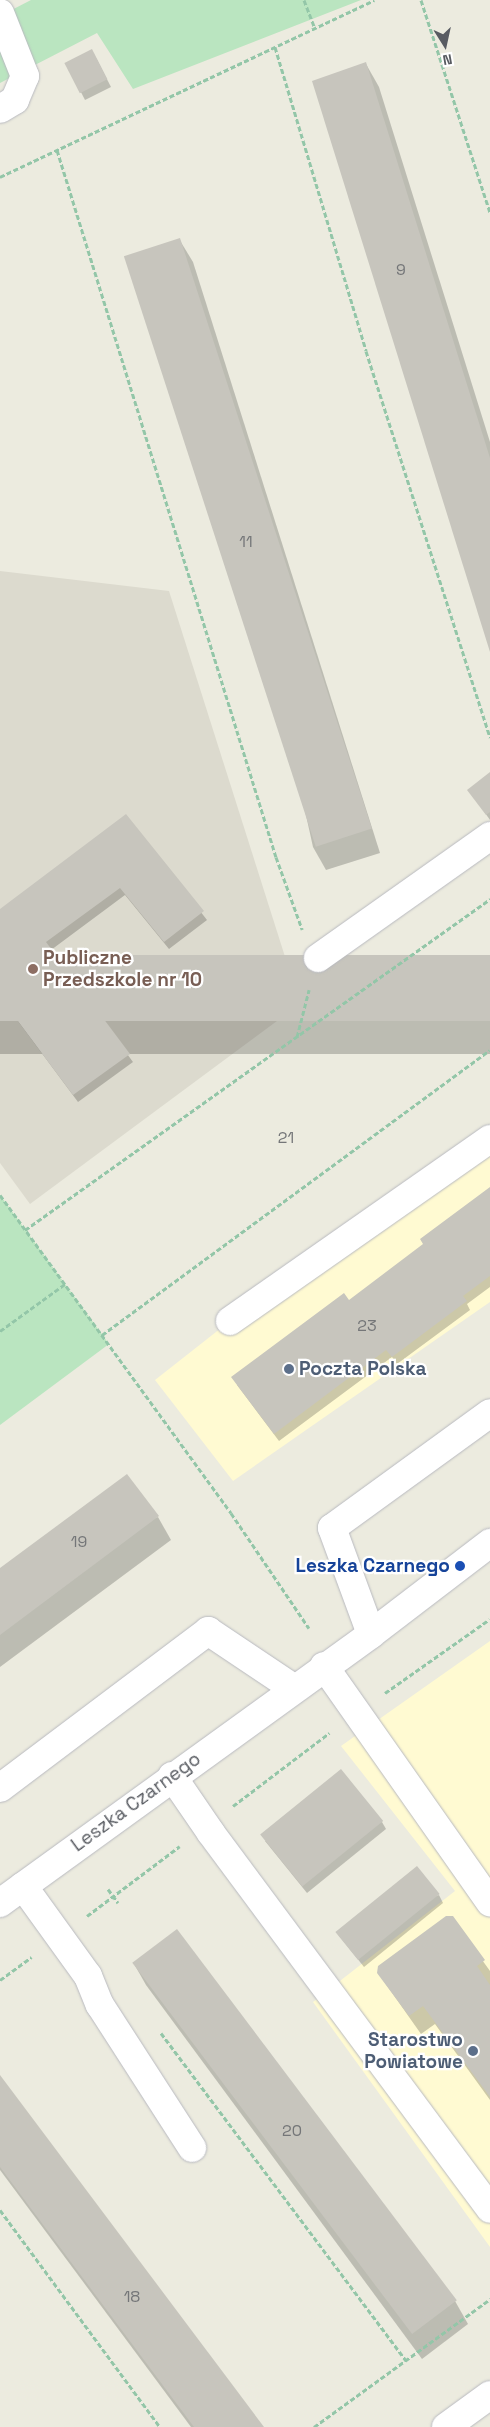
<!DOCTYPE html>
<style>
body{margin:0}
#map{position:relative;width:490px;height:2427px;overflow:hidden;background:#ecebdf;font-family:"Space Grotesk",sans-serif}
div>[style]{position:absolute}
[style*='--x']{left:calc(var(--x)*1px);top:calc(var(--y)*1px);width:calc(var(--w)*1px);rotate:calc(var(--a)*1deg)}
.commercial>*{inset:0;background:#fffad2}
.education>*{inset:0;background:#dcdace}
.green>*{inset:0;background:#bae5c0}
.shadow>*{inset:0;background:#0003;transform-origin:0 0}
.building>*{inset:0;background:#c7c5bd;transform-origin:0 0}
.path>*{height:3px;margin-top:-1.5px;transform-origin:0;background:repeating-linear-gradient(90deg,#93c6a8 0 5px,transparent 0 7.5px)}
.roads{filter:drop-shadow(0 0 1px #b8b9bf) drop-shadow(0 0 1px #b8b9bf)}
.minor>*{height:28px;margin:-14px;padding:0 14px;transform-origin:14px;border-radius:14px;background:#fff}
.dots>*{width:14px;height:14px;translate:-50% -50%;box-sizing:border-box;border:2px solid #fff;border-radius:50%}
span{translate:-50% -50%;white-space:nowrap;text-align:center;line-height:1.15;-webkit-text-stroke:4.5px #fff;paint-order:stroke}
.number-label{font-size:16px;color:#747678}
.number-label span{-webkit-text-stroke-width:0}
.education-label{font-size:19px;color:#785e54;font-weight:700}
.left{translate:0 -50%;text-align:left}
.service-label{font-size:19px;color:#4e5e75;font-weight:700}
.right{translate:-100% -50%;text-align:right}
.transit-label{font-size:19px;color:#164399;font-weight:700}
.street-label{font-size:19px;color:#585b61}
.north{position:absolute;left:420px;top:20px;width:50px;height:50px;-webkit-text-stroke:4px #fff;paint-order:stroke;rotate:170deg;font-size:14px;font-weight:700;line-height:20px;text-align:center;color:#585b61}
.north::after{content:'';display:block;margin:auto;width:18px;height:22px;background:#585b61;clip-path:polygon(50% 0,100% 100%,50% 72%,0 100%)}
</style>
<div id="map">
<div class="commercial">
<i style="clip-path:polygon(490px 1139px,490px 1302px,233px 1481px,155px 1380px,230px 1321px)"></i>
<i style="clip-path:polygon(490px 1641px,490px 2247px,313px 2002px,455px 1891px,341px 1746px)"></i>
</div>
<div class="education">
<i style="clip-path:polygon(0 571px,169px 591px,300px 1004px,30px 1204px,0 1163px)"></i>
</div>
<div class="green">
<i style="clip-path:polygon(31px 0,361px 0,133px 89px,97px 33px,0 83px,0 16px)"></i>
<i style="clip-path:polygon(0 1195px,109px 1344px,0 1425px)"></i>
</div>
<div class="shadow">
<i style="clip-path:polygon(96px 58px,111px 87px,85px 100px,66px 63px)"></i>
<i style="clip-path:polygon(366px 64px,379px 87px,490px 442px,490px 650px)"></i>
<i style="clip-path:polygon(179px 239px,193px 262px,380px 853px,326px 870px,313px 847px)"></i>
<i style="clip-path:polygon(490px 774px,490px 820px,469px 790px)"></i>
<i style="clip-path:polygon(126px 816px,207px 920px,169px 949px,125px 895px,51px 950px,133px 1062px,78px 1102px,0 997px,0 910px)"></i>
<i style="left:490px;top:957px;width:97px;height:504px;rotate:90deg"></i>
<i style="clip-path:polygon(490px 1188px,490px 1287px,467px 1304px,470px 1310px,397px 1364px,392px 1357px,279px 1441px,237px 1385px,424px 1245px)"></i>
<i style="clip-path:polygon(158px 1517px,171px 1540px,0 1667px,0 1570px)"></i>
<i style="clip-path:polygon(382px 1822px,386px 1829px,307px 1893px,265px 1841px)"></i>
<i style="clip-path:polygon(439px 1895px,443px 1903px,364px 1967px,337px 1933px)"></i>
<i style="clip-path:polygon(452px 1918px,490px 1971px,490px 2100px,435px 2024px,421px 2034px,378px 1973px)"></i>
<i style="clip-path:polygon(133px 1962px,455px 2301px,468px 2324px,422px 2359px,146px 1985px)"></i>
<i style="clip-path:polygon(0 2077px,263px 2427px,191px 2427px,0 2170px)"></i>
</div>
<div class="building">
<i style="left:92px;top:49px;width:34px;height:31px;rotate:63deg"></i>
<i style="clip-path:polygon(366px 62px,490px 458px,490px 652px,312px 81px)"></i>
<i style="left:180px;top:238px;width:621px;height:59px;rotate:72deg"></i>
<i style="clip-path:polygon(490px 772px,490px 812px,486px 815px,467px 790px)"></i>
<i style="clip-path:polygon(126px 814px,204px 911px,164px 942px,120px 888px,46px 942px,130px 1054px,73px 1095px,0 997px,0 909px)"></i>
<i style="left:490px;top:955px;width:66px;height:506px;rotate:90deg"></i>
<i style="clip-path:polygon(490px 1187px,490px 1276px,463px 1296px,467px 1301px,392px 1357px,386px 1350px,274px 1434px,231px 1377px,344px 1293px,349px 1300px,423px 1244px,420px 1239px)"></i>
<i style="clip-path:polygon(127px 1474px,159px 1516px,0 1635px,0 1568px)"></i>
<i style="left:341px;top:1769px;width:67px;height:104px;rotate:51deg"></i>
<i style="left:417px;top:1866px;width:36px;height:105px;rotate:51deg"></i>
<i style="clip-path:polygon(446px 1916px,453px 1916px,485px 1960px,477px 1966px,490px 1985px,490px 2097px,423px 2006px,409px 2016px,377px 1973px,378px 1966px)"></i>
<i style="left:177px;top:1929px;width:465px;height:56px;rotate:53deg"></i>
<i style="clip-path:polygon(0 2075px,264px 2427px,194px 2427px,0 2167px)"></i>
</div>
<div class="path">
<i style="--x:304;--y:0;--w:30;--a:69"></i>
<i style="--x:421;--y:0;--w:223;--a:72"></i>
<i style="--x:275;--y:47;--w:317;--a:73.3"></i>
<i style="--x:366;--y:351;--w:406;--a:72.2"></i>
<i style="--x:57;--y:150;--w:740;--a:72.79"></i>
<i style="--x:276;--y:857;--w:77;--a:70.1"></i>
<i style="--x:0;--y:177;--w:414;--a:-25.3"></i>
<i style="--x:297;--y:1037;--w:49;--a:-75.7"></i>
<i style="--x:0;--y:1195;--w:393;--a:54"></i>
<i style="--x:231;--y:1513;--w:139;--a:55.9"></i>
<i style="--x:25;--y:1230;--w:571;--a:-35.44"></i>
<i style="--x:0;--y:1331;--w:80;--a:-35.9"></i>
<i style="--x:102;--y:1335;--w:481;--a:-36.3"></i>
<i style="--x:385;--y:1693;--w:128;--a:-35.2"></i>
<i style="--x:233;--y:1806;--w:121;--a:-37.2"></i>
<i style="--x:108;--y:1889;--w:17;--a:54"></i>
<i style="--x:87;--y:1916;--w:116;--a:-37"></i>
<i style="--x:0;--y:1980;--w:39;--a:-36"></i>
<i style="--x:161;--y:2033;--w:409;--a:53.2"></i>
<i style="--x:0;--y:2210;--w:270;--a:53.6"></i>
<i style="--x:314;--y:2427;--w:218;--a:-36"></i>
</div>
<div class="roads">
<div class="minor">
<i style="--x:0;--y:13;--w:68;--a:68.4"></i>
<i style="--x:25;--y:76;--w:26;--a:113"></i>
<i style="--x:15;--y:100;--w:17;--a:149"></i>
<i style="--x:318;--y:958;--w:211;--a:-35.3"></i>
<i style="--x:230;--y:1321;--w:317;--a:-35"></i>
<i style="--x:371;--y:1634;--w:113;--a:-110.2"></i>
<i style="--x:332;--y:1528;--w:195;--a:-36"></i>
<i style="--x:324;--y:1666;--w:289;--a:54.9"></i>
<i style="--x:172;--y:1776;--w:69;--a:55.6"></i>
<i style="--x:211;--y:1833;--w:468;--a:53.4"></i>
<i style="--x:0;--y:1788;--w:261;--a:-37"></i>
<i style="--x:208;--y:1631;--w:102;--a:33.8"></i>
<i style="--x:23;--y:1886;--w:111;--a:54.2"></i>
<i style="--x:88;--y:1976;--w:31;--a:68"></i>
<i style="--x:100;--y:2005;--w:170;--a:57.2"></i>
<i style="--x:0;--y:1903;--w:458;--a:-35.9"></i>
<i style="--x:371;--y:1634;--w:150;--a:-37.4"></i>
<i style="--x:446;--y:2427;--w:54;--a:-36"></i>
</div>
</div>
<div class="dots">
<i style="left:33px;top:969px;background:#8d6e63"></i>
<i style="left:289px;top:1369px;background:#5c6f8a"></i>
<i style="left:460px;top:1566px;background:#1a4fb4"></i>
<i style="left:473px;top:2051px;background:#5c6f8a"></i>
</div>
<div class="number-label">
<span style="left:401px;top:270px">9</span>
<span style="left:246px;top:542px">11</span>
<span style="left:286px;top:1138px">21</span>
<span style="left:367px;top:1326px">23</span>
<span style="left:79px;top:1542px">19</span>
<span style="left:292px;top:2131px">20</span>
<span style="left:132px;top:2297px">18</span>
</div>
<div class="education-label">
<span class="left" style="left:43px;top:969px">Publiczne<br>Przedszkole nr 10</span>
</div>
<div class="service-label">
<span class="left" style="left:299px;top:1369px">Poczta Polska</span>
<span class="right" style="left:463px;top:2051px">Starostwo<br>Powiatowe</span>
</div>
<div class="transit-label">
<span class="right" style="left:450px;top:1566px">Leszka Czarnego</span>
</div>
<div class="street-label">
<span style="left:136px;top:1802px;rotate:-36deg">Leszka Czarnego</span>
</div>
<div class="north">N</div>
</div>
